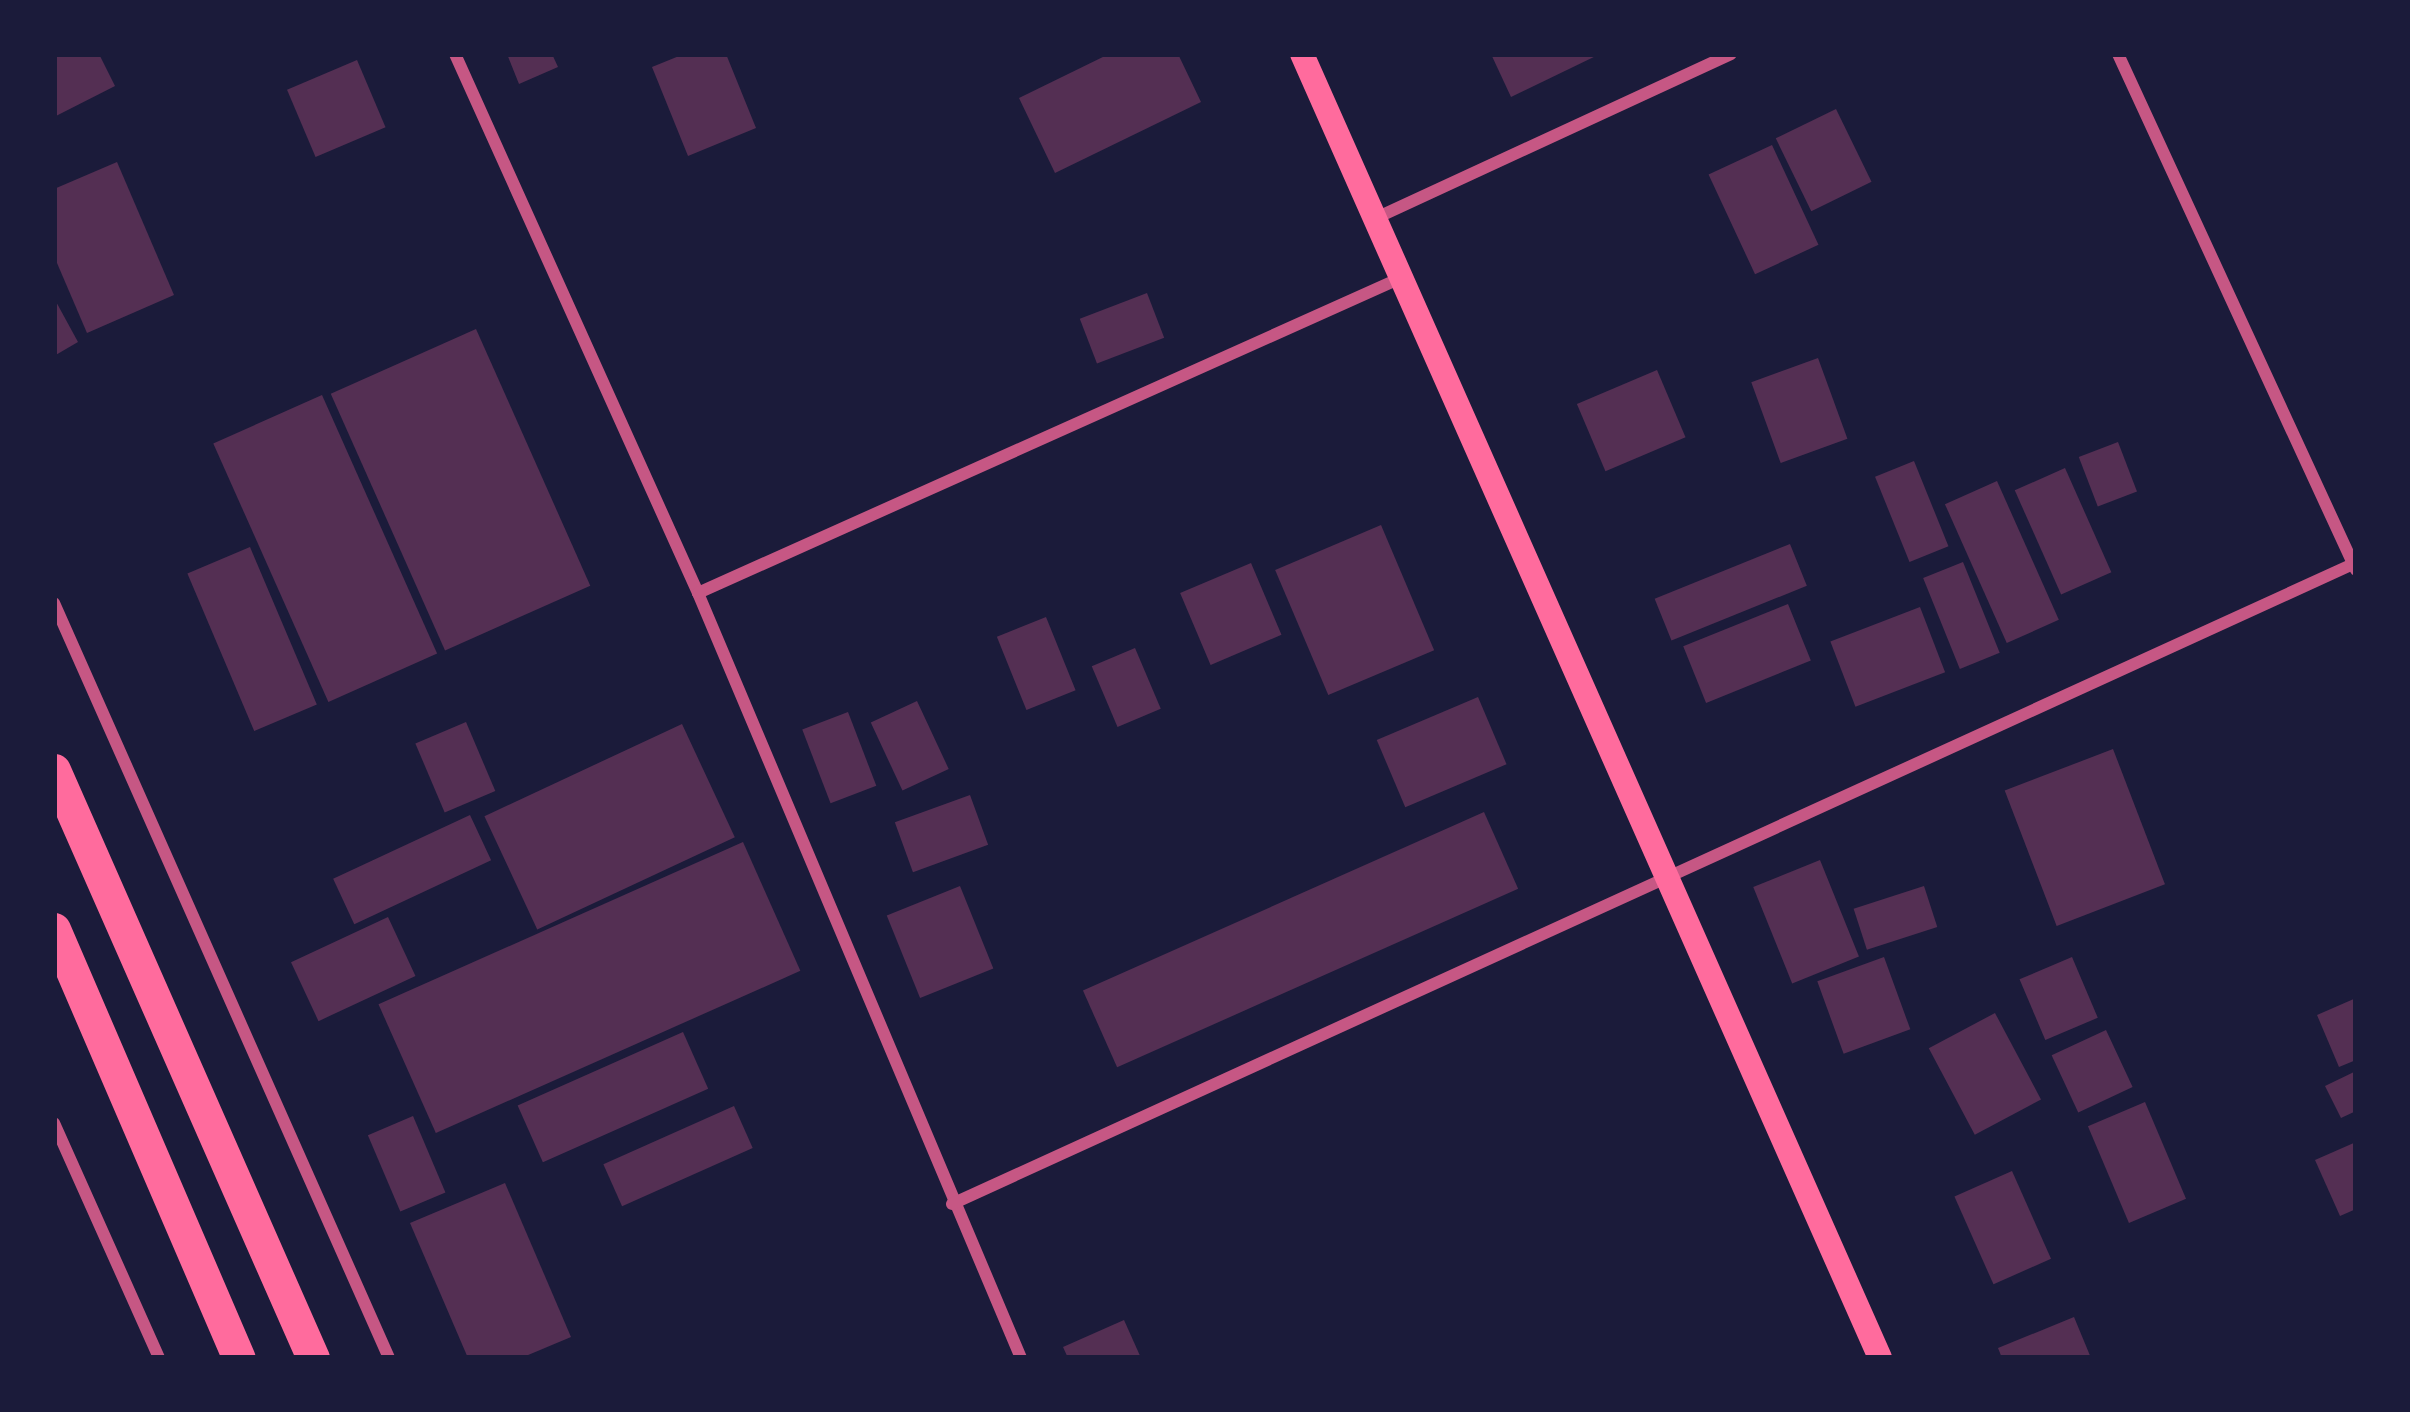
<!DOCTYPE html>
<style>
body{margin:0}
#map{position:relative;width:2410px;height:1412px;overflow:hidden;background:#1b1b3a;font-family:"Exo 2",sans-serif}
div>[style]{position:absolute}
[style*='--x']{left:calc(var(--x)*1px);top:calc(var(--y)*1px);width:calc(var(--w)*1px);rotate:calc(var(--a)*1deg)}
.building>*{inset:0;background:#542f53;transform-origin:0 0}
.minor>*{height:12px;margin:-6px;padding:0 6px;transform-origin:6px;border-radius:6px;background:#c65784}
.secondary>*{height:24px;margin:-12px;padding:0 12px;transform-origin:12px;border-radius:12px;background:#ff6b9d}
.trunk>*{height:33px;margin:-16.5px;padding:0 16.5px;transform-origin:16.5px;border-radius:16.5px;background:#ff6b9d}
span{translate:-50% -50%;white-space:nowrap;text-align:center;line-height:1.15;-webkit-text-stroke:10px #1b1b3a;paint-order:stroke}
.frame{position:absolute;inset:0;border:57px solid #1b1b3a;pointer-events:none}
</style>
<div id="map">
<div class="building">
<i style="clip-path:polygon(54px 54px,99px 54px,115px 86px,54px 117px)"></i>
<i style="clip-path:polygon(507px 54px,552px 54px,558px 67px,519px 84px)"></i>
<i style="clip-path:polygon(684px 54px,726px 54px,756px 128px,688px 156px,652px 67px)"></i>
<i style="clip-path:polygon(1109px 54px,1178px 54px,1201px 102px,1055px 173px,1019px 98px)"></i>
<i style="clip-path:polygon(1491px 54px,1600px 54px,1511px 97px)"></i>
<i style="left:357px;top:60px;width:73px;height:76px;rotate:67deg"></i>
<i style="left:1836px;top:109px;width:81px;height:67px;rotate:64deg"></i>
<i style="left:1772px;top:145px;width:110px;height:70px;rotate:65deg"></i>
<i style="clip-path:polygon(117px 162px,174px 295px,87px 333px,54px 256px,54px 189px)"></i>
<i style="left:1147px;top:293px;width:48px;height:72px;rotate:69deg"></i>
<i style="clip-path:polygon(54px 298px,78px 342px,54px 356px)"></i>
<i style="left:476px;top:329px;width:281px;height:159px;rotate:66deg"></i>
<i style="left:1818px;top:358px;width:86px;height:71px;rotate:70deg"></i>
<i style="left:1657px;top:370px;width:73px;height:87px;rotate:67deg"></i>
<i style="left:322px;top:395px;width:283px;height:119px;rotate:66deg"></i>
<i style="left:2118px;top:442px;width:53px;height:42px;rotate:69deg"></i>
<i style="left:1914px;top:461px;width:92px;height:42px;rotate:68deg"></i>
<i style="left:2065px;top:468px;width:114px;height:55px;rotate:66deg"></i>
<i style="left:1997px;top:481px;width:152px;height:57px;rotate:66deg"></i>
<i style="left:1381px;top:525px;width:136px;height:115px;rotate:67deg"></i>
<i style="left:1790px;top:544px;width:45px;height:146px;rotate:68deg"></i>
<i style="left:250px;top:547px;width:171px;height:68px;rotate:67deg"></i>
<i style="left:1963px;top:562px;width:98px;height:43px;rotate:68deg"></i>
<i style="left:1251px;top:563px;width:78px;height:77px;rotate:67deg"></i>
<i style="left:1788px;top:604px;width:61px;height:113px;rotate:68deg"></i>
<i style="left:1920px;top:607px;width:70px;height:96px;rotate:69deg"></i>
<i style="left:1046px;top:617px;width:79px;height:53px;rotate:68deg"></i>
<i style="left:1135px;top:648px;width:66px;height:47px;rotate:67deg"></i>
<i style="left:1478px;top:697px;width:73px;height:110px;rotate:67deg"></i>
<i style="left:917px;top:701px;width:75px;height:51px;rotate:65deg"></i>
<i style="left:848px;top:712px;width:79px;height:49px;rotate:69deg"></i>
<i style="left:466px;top:722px;width:75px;height:55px;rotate:67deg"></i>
<i style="left:682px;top:724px;width:125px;height:218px;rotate:65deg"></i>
<i style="left:2113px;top:749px;width:145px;height:116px;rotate:69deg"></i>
<i style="left:970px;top:795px;width:53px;height:80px;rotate:70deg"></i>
<i style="left:1484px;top:812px;width:84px;height:439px;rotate:66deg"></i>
<i style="left:470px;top:815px;width:50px;height:151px;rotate:65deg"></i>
<i style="left:743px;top:842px;width:141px;height:399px;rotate:66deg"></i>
<i style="left:1820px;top:860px;width:104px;height:72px;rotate:68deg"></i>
<i style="left:960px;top:886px;width:89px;height:79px;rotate:68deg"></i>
<i style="left:1924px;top:886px;width:43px;height:74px;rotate:72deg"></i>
<i style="left:388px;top:917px;width:65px;height:107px;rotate:65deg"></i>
<i style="left:1884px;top:957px;width:77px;height:71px;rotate:70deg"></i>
<i style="left:2072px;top:957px;width:66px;height:57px;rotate:67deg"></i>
<i style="clip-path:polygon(2356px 998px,2356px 1060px,2339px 1067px,2317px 1015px)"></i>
<i style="left:1995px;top:1013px;width:98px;height:75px;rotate:62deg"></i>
<i style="left:2106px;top:1030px;width:63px;height:60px;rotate:65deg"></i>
<i style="left:683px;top:1032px;width:62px;height:181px;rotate:66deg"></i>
<i style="clip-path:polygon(2356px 1071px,2356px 1111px,2341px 1118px,2325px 1086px)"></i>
<i style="left:2145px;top:1102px;width:105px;height:62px;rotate:67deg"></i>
<i style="left:734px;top:1106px;width:46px;height:143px;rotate:66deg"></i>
<i style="left:413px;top:1116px;width:83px;height:49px;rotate:67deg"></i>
<i style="clip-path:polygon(2356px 1142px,2356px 1209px,2340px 1216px,2315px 1160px)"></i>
<i style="left:2012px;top:1171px;width:96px;height:63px;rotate:66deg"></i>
<i style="clip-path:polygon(505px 1183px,571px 1337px,521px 1358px,468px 1358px,410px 1223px)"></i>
<i style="clip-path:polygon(2074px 1317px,2091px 1358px,2002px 1358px,1998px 1348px)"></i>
<i style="clip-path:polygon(1124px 1320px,1141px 1358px,1068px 1358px,1063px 1347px)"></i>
</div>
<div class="minor">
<i style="--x:455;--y:54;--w:591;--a:65.73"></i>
<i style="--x:698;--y:593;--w:830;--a:67.11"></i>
<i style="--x:2118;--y:54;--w:568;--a:65.24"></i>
<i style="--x:1376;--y:218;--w:391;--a:-24.8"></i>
<i style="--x:698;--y:593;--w:770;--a:-24.14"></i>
<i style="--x:54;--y:603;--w:826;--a:66.07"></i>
<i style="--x:54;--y:1123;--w:257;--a:65.9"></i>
<i style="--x:952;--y:1204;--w:1540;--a:-24.55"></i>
</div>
<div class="secondary">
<i style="--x:1302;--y:54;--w:1426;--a:66.09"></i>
</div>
<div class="trunk">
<i style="--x:54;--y:770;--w:643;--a:66.23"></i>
<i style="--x:54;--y:929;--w:467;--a:66.7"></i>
</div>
<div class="frame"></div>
</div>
